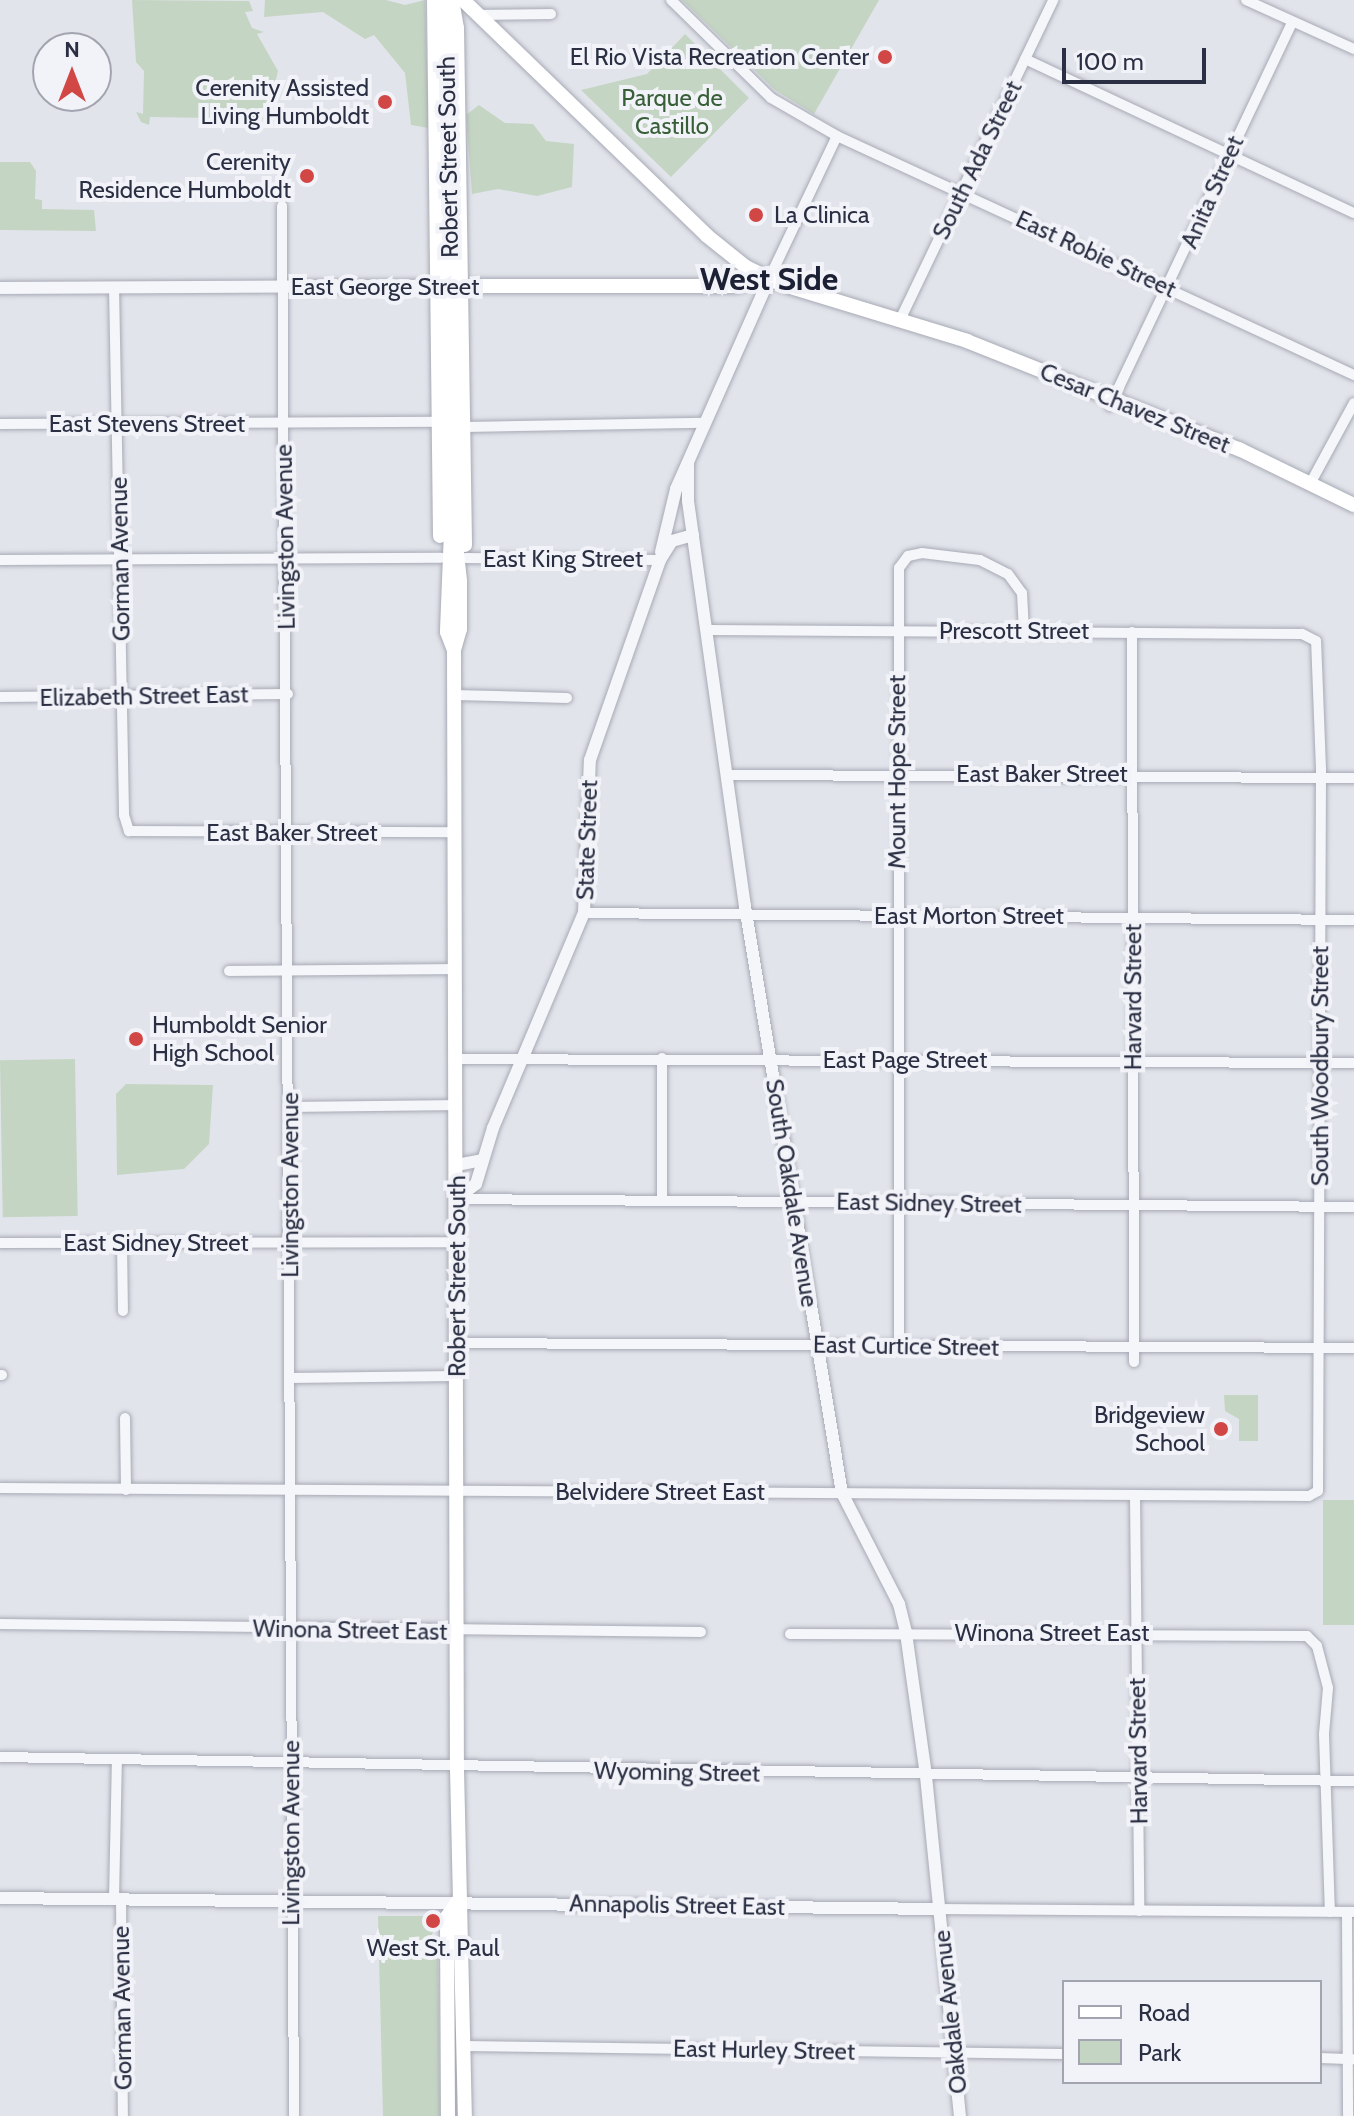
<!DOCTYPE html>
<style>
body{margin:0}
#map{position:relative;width:1354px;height:2116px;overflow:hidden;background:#e2e4eb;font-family:Cabin,sans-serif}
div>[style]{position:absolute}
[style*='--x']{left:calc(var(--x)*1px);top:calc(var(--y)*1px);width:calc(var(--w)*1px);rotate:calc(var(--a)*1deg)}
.green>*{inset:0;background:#c5d5c3;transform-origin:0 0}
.roads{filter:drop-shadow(0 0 2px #a7aab5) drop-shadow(0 0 2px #a7aab5)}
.minor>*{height:10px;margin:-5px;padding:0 5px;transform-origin:5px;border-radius:5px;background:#f5f6f9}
.tertiary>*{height:12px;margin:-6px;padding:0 6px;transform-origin:6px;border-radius:6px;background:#f5f6f9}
.secondary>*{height:14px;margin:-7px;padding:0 7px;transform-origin:7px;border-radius:7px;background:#fff}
.secondary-bridge>*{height:14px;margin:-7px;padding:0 7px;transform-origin:7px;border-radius:7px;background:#fff}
.dots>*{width:22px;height:22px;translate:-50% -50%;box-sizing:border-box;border:4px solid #f2f3f8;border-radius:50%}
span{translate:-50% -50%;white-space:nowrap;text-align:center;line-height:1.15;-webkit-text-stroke:8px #f2f3f8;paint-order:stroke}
.poi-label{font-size:24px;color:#2a2f43}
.right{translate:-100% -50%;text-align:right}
.left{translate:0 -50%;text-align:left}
.park-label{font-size:24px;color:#385f37}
.street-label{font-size:24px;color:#2a2f43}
.district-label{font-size:32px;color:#1c2034;font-weight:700}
.legend{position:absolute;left:1062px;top:1980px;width:260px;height:104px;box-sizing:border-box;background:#f2f3f8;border:2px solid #a2a5b0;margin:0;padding:10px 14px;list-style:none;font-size:24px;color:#2a2f43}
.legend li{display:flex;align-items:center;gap:16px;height:40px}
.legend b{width:40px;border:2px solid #a2a5b0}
.north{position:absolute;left:32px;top:32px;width:80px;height:80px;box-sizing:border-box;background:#f2f3f8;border:2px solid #a2a5b0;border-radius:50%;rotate:0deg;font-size:22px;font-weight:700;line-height:32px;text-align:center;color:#2a2f43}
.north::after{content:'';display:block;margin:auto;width:28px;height:36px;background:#d14746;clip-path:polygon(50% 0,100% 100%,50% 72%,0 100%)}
.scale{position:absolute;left:1062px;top:48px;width:144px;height:36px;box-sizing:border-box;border:4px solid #2a2f43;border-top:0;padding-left:10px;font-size:24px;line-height:28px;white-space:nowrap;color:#2a2f43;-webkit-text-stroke:6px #f2f3f8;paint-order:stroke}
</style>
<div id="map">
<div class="green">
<i style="clip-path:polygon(132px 0,249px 1px,253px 11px,245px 12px,252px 28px,264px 32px,257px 34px,278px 71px,270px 104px,277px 126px,271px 119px,150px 117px,149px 125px,141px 122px,136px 112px,143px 114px,144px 71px,136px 62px)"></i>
<i style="clip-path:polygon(265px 0,386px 0,405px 5px,425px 0,429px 128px,411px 125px,405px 73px,374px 35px,365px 39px,323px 12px,264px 17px)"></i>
<i style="clip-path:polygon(682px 0,879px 0,814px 114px,775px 90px)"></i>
<i style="clip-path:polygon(685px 34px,749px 98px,671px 177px,581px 90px,647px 74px)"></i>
<i style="clip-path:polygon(479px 105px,505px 123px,533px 124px,546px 141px,574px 144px,572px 187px,537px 196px,498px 189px,472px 194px,466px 115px)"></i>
<i style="clip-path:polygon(0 162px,30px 162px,36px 171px,35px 199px,42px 200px,42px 209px,94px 210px,96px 231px,0 230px)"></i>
<i style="left:75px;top:1059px;width:157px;height:75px;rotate:89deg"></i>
<i style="clip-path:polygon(126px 1084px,213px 1085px,209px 1144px,184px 1169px,117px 1175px,116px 1094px)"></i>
<i style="clip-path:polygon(1224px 1395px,1258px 1395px,1258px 1441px,1239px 1441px,1239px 1419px,1225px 1411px)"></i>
<i style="left:1323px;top:1500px;width:31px;height:125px"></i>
<i style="clip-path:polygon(378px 1916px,428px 1916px,437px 1925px,432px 1934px,432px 1948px,438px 1949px,440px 2116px,383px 2116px)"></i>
</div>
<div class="roads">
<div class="minor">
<i style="--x:671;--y:0;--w:140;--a:44.4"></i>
<i style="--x:771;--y:98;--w:76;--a:29.9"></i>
<i style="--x:837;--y:136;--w:570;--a:24.81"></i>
<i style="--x:1246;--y:0;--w:119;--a:24.4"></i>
<i style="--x:478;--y:15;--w:73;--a:-0.8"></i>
<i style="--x:1025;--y:59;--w:363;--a:25.1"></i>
<i style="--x:282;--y:206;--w:1910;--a:89.64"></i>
<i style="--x:769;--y:279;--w:158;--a:-64.6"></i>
<i style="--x:114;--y:287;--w:528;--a:88.91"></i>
<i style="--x:124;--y:815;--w:17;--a:73"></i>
<i style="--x:129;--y:831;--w:327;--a:0.2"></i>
<i style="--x:900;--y:320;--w:355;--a:-64.4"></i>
<i style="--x:1110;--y:406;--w:425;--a:-64.6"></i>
<i style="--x:0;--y:424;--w:439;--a:-0.3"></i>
<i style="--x:465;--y:427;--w:239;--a:-1"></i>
<i style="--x:1310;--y:484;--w:92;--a:-61.5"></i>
<i style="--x:466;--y:558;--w:194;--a:0.6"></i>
<i style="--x:0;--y:560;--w:441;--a:-0.3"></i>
<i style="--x:1132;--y:632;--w:730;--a:89.84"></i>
<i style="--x:454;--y:695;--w:113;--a:1.5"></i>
<i style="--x:0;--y:697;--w:288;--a:-0.6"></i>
<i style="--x:729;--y:775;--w:625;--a:0.28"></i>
<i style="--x:584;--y:913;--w:770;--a:0.52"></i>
<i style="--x:229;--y:971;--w:227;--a:-0.5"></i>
<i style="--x:662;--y:1058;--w:142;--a:90"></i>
<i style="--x:456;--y:1059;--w:898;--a:0.26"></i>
<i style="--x:291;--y:1107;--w:166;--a:-0.7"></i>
<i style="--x:456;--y:1199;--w:898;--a:0.51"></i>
<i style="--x:0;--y:1243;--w:457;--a:-0.1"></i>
<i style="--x:122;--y:1243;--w:68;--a:89.2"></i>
<i style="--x:457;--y:1343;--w:897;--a:0.32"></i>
<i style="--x:899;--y:1346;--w:778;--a:-90"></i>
<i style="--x:899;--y:568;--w:15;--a:-53"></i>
<i style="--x:908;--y:556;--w:14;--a:-12"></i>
<i style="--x:922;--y:553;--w:58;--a:6.9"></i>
<i style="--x:980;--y:560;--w:31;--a:27"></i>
<i style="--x:1008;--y:574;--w:24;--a:54"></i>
<i style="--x:1022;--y:593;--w:39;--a:87"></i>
<i style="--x:0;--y:1375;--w:2;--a:0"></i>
<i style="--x:289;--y:1378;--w:168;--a:-0.7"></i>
<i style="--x:125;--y:1418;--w:72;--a:89.2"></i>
<i style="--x:0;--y:1488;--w:1309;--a:0.35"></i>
<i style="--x:1309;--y:1496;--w:10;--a:-29"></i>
<i style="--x:1318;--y:1491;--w:722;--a:-89.76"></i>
<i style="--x:1321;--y:769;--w:128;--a:-92.2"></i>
<i style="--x:1316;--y:641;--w:16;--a:-153"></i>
<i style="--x:1302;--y:634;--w:592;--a:-179.61"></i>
<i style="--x:1135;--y:1495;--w:416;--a:89.4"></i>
<i style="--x:0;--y:1624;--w:701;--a:0.65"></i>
<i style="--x:790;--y:1634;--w:517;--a:0.22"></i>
<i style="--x:1307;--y:1636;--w:14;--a:45"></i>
<i style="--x:1317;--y:1646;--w:43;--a:75.3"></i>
<i style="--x:1328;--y:1688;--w:46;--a:95"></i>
<i style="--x:1324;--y:1734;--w:178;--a:88.1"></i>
<i style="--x:0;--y:1757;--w:1354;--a:1.02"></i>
<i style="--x:114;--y:1899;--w:139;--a:-88.8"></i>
<i style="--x:121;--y:1899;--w:217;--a:89.5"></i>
<i style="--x:939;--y:1909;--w:415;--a:0.4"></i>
<i style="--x:1347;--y:1912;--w:204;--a:89.7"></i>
<i style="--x:464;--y:2046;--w:600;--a:0.76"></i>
<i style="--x:1320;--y:2058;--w:34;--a:2"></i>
</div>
<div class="tertiary">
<i style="--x:0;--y:288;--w:437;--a:-0.3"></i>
<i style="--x:688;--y:464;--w:37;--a:90"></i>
<i style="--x:688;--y:501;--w:409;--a:82"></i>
<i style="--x:745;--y:906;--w:595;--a:80.62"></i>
<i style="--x:842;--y:1493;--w:125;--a:62.8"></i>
<i style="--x:899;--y:1604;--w:30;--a:76"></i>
<i style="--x:906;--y:1633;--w:144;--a:82"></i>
<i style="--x:926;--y:1776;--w:342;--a:84.3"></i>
<i style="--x:661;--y:552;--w:65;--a:-76.6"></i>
<i style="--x:676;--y:489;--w:230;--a:-66.1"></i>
<i style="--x:457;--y:1165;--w:25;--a:-11"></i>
<i style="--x:456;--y:1199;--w:25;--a:-37"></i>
<i style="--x:476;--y:1184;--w:59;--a:-73.1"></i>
<i style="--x:493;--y:1128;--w:233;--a:-67.1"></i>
<i style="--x:584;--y:913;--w:153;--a:-87.8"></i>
<i style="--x:590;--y:760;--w:212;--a:-70.7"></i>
<i style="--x:660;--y:560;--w:22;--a:-58"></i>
<i style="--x:672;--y:541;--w:22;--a:-16"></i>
<i style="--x:0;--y:1898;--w:939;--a:0.67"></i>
</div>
<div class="secondary">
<i style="--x:434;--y:0;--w:536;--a:89.36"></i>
<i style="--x:446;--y:0;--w:506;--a:89.32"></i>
<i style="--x:452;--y:506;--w:126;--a:92.3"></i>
<i style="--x:447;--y:632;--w:19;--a:69"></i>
<i style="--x:452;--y:0;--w:28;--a:80"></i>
<i style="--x:457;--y:28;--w:517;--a:89.11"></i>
<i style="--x:463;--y:0;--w:338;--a:44"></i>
<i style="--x:706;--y:235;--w:51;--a:38.7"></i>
<i style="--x:746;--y:267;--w:39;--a:26"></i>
<i style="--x:781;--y:284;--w:195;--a:17"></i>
<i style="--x:967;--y:341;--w:293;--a:21.7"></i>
<i style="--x:1239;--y:449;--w:128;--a:26"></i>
<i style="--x:459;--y:286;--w:277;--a:0"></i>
<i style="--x:736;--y:286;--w:34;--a:-12"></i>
<i style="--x:452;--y:506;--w:75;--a:83.9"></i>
<i style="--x:460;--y:581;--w:48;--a:90"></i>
<i style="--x:460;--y:629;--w:22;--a:106"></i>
<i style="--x:454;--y:650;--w:1119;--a:89.85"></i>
<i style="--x:457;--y:1769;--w:347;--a:88.7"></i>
<i style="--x:448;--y:2116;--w:199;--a:-90.3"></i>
<i style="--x:447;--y:1917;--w:18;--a:-56"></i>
</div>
</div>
<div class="secondary-bridge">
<i style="--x:440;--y:286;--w:19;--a:0"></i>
</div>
<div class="dots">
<i style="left:885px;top:57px;background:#d14746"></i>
<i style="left:385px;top:102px;background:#d14746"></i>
<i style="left:307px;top:176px;background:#d14746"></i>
<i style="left:756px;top:215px;background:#d14746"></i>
<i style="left:136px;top:1039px;background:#d14746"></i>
<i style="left:1221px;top:1429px;background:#d14746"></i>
<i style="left:433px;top:1921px;background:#d14746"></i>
</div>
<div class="poi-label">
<span class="right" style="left:869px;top:57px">El Rio Vista Recreation Center</span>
<span class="right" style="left:369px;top:102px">Cerenity Assisted<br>Living Humboldt</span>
<span class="right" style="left:291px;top:176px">Cerenity<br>Residence Humboldt</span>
<span class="left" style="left:774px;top:215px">La Clinica</span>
<span class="left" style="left:152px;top:1039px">Humboldt Senior<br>High School</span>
<span class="right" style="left:1205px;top:1429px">Bridgeview<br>School</span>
<span style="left:433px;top:1948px">West St. Paul</span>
</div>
<div class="park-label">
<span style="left:672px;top:112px">Parque de<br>Castillo</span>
</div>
<div class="street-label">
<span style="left:448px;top:157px;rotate:-91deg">Robert Street South</span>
<span style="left:977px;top:160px;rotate:-64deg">South Ada Street</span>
<span style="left:1212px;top:192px;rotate:-66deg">Anita Street</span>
<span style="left:1096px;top:254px;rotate:25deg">East Robie Street</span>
<span style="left:385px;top:287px">East George Street</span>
<span style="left:1135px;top:408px;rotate:22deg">Cesar Chavez Street</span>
<span style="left:147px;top:424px">East Stevens Street</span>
<span style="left:285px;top:537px;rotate:-91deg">Livingston Avenue</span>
<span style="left:120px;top:559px;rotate:-91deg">Gorman Avenue</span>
<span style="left:563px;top:559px">East King Street</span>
<span style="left:1014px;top:631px">Prescott Street</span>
<span style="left:144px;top:696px;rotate:-1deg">Elizabeth Street East</span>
<span style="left:897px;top:772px;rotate:-90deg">Mount Hope Street</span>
<span style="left:1042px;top:774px">East Baker Street</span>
<span style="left:292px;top:833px">East Baker Street</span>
<span style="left:587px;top:840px;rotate:-88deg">State Street</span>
<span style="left:969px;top:916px">East Morton Street</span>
<span style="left:1133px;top:997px;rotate:-90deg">Harvard Street</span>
<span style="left:905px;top:1060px">East Page Street</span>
<span style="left:1320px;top:1066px;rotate:-90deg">South Woodbury Street</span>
<span style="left:290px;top:1185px;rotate:-90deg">Livingston Avenue</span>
<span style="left:792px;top:1193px;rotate:81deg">South Oakdale Avenue</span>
<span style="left:929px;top:1203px;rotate:1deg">East Sidney Street</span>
<span style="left:156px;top:1243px">East Sidney Street</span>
<span style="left:457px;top:1276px;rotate:-90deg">Robert Street South</span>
<span style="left:906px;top:1346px;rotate:1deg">East Curtice Street</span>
<span style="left:660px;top:1492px">Belvidere Street East</span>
<span style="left:350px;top:1630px;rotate:1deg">Winona Street East</span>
<span style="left:1052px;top:1633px">Winona Street East</span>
<span style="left:1138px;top:1751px;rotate:-91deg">Harvard Street</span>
<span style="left:677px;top:1772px;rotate:1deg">Wyoming Street</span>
<span style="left:291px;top:1833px;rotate:-90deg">Livingston Avenue</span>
<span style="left:677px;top:1905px;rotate:1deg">Annapolis Street East</span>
<span style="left:122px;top:2008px;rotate:-91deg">Gorman Avenue</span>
<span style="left:950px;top:2012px;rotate:-96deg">Oakdale Avenue</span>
<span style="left:764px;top:2050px;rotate:1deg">East Hurley Street</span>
</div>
<div class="district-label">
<span style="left:769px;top:279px">West Side</span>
</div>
<ul class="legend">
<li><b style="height:10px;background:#fff"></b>Road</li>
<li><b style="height:22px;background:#c5d5c3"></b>Park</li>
</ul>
<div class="north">N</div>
<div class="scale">100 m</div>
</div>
